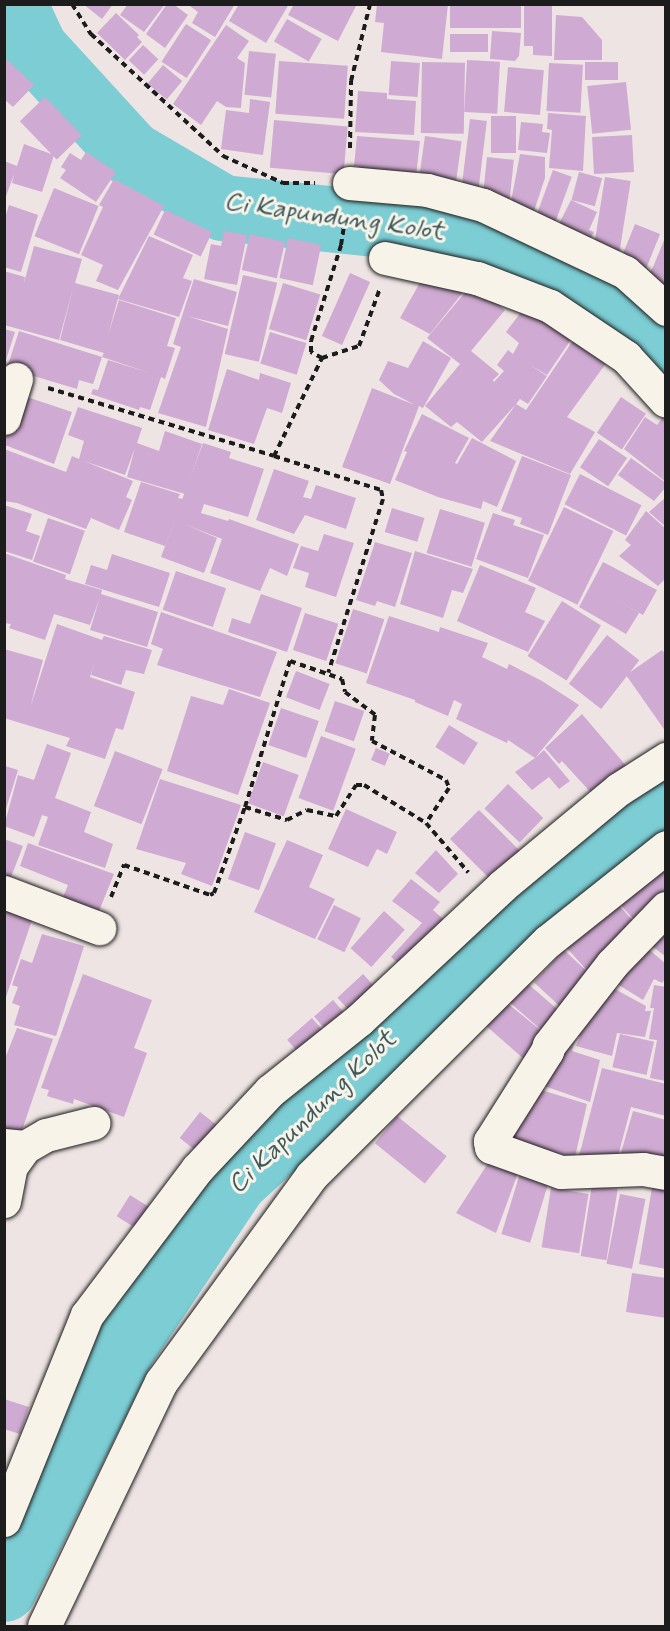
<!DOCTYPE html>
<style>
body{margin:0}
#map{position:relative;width:670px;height:1631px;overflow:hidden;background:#efe4e4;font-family:Mynerve,sans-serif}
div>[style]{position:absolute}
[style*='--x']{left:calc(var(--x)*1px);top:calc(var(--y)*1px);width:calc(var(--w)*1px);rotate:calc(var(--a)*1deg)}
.river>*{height:66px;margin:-33px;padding:0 33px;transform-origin:33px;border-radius:33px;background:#7ccdd4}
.building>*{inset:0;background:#cfaad2;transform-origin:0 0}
.path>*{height:4px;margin-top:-2px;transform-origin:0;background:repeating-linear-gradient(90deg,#1c1c1c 0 6px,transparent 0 10.5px)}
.roads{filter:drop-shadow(0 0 2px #1c1c1c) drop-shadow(0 0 2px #1c1c1c)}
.street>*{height:33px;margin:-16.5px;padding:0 16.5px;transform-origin:16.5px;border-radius:16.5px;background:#f7f3e8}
span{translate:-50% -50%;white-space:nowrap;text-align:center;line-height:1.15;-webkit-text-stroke:6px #f7f3e8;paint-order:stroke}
.water-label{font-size:26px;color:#3e5a5c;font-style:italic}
.frame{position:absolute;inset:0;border:6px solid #1c1c1c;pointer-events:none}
</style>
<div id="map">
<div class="river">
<i style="--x:14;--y:4;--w:50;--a:65"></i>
<i style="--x:35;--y:49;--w:142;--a:47.6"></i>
<i style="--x:131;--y:154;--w:107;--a:30.4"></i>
<i style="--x:223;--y:208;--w:229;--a:6"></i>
<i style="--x:451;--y:232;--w:191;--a:24.1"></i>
<i style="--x:625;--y:310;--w:65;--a:50.6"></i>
<i style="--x:4;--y:1589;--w:265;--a:-63.8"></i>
<i style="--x:121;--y:1351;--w:203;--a:-56.2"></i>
<i style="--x:234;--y:1182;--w:338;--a:-42.6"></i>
<i style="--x:483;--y:953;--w:232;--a:-38"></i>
</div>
<div class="building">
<i style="clip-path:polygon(83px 4px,113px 4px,102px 19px)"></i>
<i style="clip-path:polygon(128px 4px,165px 4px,144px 32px,120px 15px)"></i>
<i style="clip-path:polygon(167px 4px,173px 4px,188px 15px,165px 48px,146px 34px)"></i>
<i style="clip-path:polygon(187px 4px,235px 4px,215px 37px,192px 23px,198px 12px)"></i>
<i style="clip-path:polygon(239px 4px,289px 4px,266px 43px,229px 21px)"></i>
<i style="clip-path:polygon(294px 4px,357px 4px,338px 41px,288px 15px)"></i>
<i style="clip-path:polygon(377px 4px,448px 4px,442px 59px,381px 52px,384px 23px,375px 22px)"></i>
<i style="left:450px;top:4px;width:71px;height:24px"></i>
<i style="clip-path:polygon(524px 4px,552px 5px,552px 56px,533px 55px,533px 46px,524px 46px)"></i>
<i style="clip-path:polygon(116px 13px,139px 35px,137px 37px,142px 42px,125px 60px,97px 33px)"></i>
<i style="clip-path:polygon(556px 15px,582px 17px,602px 40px,602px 60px,554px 60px)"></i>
<i style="left:287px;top:19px;width:40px;height:26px;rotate:30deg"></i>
<i style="left:186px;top:24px;width:30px;height:45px;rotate:33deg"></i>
<i style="clip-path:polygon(226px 25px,249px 41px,237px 58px,245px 63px,241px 108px,226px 107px,217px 101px,201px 125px,173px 104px)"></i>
<i style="clip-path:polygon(492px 31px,521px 33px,519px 56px,515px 61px,490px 59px)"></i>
<i style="left:450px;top:34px;width:38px;height:18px"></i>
<i style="left:143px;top:45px;width:21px;height:21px;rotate:43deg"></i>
<i style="left:249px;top:51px;width:27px;height:44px;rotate:6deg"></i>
<i style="clip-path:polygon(5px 58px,34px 85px,13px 107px,5px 100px)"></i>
<i style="left:467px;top:60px;width:33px;height:52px;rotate:3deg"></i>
<i style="left:279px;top:61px;width:69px;height:53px;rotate:4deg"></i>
<i style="left:391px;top:61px;width:29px;height:34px;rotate:4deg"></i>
<i style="left:422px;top:62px;width:43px;height:71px;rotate:1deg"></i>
<i style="left:618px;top:62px;width:18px;height:33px;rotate:90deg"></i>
<i style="left:549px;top:63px;width:34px;height:48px;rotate:3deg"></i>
<i style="left:163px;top:65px;width:25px;height:24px;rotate:40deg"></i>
<i style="left:508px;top:67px;width:36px;height:45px;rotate:5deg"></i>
<i style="left:626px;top:82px;width:48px;height:39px;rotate:84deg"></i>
<i style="clip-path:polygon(358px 91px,387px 93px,387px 99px,416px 101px,414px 135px,355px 132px)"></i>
<i style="left:45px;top:97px;width:53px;height:35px;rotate:46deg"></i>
<i style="clip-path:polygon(250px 99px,270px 102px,263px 155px,221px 149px,226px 110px,249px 113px)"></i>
<i style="clip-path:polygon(548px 113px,586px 116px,583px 171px,549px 168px,552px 130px,547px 129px)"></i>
<i style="left:491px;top:116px;width:25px;height:37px"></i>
<i style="left:470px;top:119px;width:17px;height:70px;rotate:7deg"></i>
<i style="left:274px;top:120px;width:74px;height:48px;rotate:5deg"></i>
<i style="clip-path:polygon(521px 122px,543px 124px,542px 132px,550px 133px,547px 153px,518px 150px)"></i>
<i style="left:632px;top:135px;width:37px;height:40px;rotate:87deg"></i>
<i style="clip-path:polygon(357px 136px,420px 141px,415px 185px,356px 180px,358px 166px,354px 166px)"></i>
<i style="left:425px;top:136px;width:37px;height:50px;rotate:8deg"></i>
<i style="clip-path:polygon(24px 144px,54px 155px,42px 192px,12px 183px,14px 174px,4px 202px,4px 161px,17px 166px)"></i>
<i style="clip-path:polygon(86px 152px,116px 172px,96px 202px,60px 178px,66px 170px,61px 167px,70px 153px,81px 160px)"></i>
<i style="clip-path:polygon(520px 154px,545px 157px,545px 178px,533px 214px,510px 207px)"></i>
<i style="left:487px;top:157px;width:27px;height:42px;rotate:6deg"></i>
<i style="left:553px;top:170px;width:20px;height:52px;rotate:20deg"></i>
<i style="left:579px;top:172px;width:24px;height:29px;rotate:15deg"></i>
<i style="left:605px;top:177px;width:26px;height:75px;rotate:9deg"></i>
<i style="clip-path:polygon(114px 179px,164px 206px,118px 290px,96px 281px,103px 265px,81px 255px,103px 207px,99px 205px)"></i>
<i style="left:54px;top:188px;width:48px;height:52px;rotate:22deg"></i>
<i style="clip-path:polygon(571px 200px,597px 212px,589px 230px,594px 232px,586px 247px,555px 232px)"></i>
<i style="clip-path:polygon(9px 205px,38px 215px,21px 272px,4px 267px,4px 221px)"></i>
<i style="left:165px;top:210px;width:52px;height:27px;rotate:25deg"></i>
<i style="left:635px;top:224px;width:27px;height:43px;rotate:22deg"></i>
<i style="clip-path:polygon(224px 231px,247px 235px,237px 285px,204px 279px,211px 244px,221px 246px)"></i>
<i style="left:250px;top:234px;width:36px;height:37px;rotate:13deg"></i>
<i style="clip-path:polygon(149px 236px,193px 255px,183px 278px,192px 281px,179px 317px,118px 299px)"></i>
<i style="left:288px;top:238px;width:34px;height:41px;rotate:12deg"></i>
<i style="clip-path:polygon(665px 238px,666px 238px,666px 288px,643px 282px,653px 267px)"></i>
<i style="clip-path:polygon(34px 246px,82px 259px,75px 283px,119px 295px,108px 335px,119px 300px,176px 318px,167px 346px,175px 348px,165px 379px,161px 377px,150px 410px,140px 407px,139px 410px,91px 394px,93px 389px,98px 390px,108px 360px,150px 373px,102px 357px,93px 384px,79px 380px,77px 389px,7px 368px,19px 331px,102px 357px,104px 353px,60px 340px,73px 288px,59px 340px,4px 325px,4px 271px,25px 277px,24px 283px)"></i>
<i style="left:350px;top:273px;width:22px;height:69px;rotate:24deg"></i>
<i style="left:243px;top:275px;width:35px;height:81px;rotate:13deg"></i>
<i style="clip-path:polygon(194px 279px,237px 292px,228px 326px,187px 316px,228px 329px,206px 427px,158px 413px,181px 347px,173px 344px)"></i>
<i style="clip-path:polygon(422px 279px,464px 291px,430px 334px,400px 318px)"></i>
<i style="left:283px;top:283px;width:39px;height:48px;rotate:17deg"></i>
<i style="clip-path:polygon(472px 284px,505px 310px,471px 351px,499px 374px,493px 380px,494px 382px,504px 371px,497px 365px,508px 350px,513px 354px,519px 343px,506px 332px,525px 307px,572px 338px,547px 375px,530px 365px,547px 376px,528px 404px,520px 399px,516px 404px,526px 410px,574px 339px,607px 362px,567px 417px,595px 432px,570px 474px,490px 441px,516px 404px,482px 442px,457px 422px,451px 427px,425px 406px,460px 364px,427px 338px)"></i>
<i style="clip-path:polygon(4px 329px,15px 332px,5px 363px,4px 363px)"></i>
<i style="left:270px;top:332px;width:38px;height:33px;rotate:17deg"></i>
<i style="clip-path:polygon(423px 341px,451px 358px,423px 408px,419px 406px,390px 484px,342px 467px,372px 388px,415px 405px,394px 394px,379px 380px,388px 361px,408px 368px)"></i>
<i style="clip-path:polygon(227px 369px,259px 380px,260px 373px,291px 383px,282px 413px,267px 408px,254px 444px,208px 430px)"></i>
<i style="clip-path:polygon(15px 393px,72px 412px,54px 464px,5px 445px,5px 425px)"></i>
<i style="left:621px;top:397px;width:30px;height:43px;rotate:34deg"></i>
<i style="clip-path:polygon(78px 407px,142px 428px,137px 443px,159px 451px,165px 431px,202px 444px,185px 494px,127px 477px,135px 448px,125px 475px,84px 461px,133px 481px,126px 497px,132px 500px,119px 530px,91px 518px,86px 529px,17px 503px,4px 501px,4px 449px,66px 472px,72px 456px,79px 459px,84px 441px,68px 435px)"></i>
<i style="clip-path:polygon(422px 414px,469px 438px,455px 463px,457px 464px,472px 438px,516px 461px,497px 507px,483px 501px,481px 509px,438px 497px,395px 480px,407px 452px,404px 451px)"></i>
<i style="clip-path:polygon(645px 417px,657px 425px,663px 417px,666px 419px,666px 482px,624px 449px)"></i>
<i style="left:599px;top:439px;width:34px;height:34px;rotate:34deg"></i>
<i style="clip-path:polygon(203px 443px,231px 452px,229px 458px,264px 469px,248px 517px,204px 504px,201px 513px,228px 521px,229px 519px,299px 544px,287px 576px,270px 568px,260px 591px,210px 573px,222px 539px,184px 524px,217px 538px,204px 573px,161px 557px)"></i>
<i style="clip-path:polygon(522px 456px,571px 475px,548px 535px,520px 524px,522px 518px,501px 511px)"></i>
<i style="clip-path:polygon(631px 458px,666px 483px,666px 487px,654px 501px,618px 475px)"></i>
<i style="clip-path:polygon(274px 469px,309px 481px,303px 497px,311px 499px,316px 485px,356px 498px,346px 529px,305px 515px,294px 534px,256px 520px)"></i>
<i style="left:580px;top:474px;width:69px;height:34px;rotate:27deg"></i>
<i style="clip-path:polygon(141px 482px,180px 494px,178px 498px,183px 499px,165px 546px,124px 532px)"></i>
<i style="clip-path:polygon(666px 497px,666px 527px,649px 512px)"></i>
<i style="clip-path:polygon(4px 505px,32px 514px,26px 531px,40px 536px,32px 560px,4px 551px)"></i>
<i style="left:564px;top:507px;width:55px;height:82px;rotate:26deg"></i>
<i style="left:392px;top:508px;width:34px;height:25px;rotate:17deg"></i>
<i style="left:440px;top:509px;width:47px;height:46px;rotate:17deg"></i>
<i style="clip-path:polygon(646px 511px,666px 529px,666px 578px,658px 586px,619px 556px,631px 545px,625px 540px)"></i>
<i style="clip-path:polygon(493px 513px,515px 520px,513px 525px,544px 535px,528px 578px,476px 559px)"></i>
<i style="left:48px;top:518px;width:39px;height:46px;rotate:19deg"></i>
<i style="clip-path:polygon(324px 534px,354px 543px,336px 597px,305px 587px,309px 573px,293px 568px,301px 546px,318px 551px)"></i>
<i style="clip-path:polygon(375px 542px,412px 553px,395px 607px,377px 601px,375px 606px,356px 600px)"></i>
<i style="clip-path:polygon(415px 551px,473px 569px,463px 593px,452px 590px,443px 618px,400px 604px)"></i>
<i style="clip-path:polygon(4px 553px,66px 575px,65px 579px,102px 590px,101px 594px,158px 612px,147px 647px,90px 630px,100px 597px,90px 625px,54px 614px,45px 640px,9px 628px,11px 624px,4px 623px)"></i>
<i style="clip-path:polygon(112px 554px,170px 573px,159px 607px,85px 584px,91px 565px,107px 570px)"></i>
<i style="clip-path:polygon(603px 562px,657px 590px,643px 615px,613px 598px,639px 613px,626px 634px,579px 607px)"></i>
<i style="clip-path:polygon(480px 565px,536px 588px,525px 612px,545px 621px,528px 652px,457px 621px)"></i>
<i style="left:176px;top:571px;width:53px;height:41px;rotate:19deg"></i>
<i style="clip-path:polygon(261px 594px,302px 608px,287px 652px,228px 632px,232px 618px,250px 624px)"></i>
<i style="left:562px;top:601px;width:46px;height:65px;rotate:32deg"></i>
<i style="left:353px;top:609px;width:33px;height:57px;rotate:18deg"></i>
<i style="clip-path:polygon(161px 612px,277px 652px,260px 697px,157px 665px,163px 649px,151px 644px)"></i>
<i style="left:305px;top:613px;width:35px;height:39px;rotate:18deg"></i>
<i style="clip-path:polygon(389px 616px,439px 632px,440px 627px,488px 643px,482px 657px,507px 669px,509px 664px,542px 681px,579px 705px,535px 758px,544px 750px,570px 781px,559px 789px,549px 777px,532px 790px,515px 772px,535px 758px,508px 740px,507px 743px,456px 719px,462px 704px,454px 700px,448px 716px,415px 702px,415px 700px,366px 683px)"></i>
<i style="clip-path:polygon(57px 624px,102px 640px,104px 636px,152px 650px,144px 674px,126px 670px,121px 685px,91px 675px,95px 661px,90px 677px,135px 692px,123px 730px,116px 728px,105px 759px,66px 746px,70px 738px,4px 718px,4px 649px,43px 660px,30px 708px)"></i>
<i style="left:607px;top:635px;width:41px;height:62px;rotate:38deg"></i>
<i style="clip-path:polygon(662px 650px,666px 655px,666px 732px,626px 675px)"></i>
<i style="left:296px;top:671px;width:36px;height:28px;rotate:21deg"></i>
<i style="clip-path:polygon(229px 689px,270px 703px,238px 795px,167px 771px,191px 696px,223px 705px)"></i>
<i style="left:335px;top:701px;width:31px;height:32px;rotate:19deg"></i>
<i style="left:281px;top:708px;width:40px;height:39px;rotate:19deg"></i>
<i style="clip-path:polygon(582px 714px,628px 768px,594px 796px,562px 761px,559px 764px,545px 748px)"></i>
<i style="left:449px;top:725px;width:34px;height:26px;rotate:32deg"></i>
<i style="left:321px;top:736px;width:37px;height:66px;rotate:20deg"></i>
<i style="clip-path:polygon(47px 744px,71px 753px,55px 798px,91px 812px,84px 832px,113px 844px,105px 868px,38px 845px,48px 817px,42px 815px,34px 837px,4px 826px,18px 775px,34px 780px)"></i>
<i style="left:376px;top:748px;width:15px;height:13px;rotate:23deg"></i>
<i style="left:115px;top:751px;width:51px;height:59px;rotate:21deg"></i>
<i style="left:263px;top:762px;width:38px;height:44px;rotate:20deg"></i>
<i style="clip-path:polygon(5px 766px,18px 770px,5px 812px)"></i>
<i style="clip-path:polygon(160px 779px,241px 805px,212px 886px,181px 874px,186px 863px,136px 849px)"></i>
<i style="left:508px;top:784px;width:49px;height:34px;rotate:44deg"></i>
<i style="clip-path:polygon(346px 809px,397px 832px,387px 854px,377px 849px,368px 867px,328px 849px)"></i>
<i style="left:479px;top:810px;width:59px;height:41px;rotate:45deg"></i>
<i style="left:245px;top:832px;width:33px;height:50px;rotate:20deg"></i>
<i style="clip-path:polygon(4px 839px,23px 846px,8px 885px,4px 884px)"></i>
<i style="clip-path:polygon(287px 840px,323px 855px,309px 887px,335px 899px,315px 939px,254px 912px)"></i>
<i style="clip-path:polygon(28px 843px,114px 874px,95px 921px,59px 907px,68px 885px,20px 866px)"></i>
<i style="clip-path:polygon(436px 850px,458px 874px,439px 893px,415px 873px)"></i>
<i style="clip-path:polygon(666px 856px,666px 898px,637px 923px,615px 899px)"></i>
<i style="clip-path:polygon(411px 879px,440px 902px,433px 910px,452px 927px,408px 972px,391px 957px,422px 923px,392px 901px)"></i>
<i style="clip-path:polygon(611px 896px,641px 930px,590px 974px,567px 948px,592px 927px)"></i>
<i style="clip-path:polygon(4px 900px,35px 911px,5px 1000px,4px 999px)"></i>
<i style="left:334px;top:905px;width:30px;height:38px;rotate:26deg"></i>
<i style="left:384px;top:911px;width:28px;height:50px;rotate:42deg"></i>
<i style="clip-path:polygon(666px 917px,666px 957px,646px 941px)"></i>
<i style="clip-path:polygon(42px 934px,84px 946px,56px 1036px,14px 1025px,20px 1006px,12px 1003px,18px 987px,12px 985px,21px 959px,32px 963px)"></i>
<i style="clip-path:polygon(639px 941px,666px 964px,666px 978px,662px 983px,654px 979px,643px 1000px,606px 977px)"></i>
<i style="left:564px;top:950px;width:47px;height:44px;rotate:43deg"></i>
<i style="clip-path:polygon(83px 974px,152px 1000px,134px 1048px,147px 1053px,124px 1117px,74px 1099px,73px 1104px,47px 1096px,49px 1090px,41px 1088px)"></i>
<i style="left:363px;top:974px;width:19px;height:35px;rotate:47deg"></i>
<i style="clip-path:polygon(602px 982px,646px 1006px,645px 1011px,651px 1011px,645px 1037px,617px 1033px,612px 1056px,576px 1046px,580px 1037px,566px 1031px)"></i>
<i style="left:527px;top:983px;width:52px;height:26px;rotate:41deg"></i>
<i style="clip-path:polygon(654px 985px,666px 987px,666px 1081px,650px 1078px,657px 1040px,649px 1039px,654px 1008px,650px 1008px)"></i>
<i style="left:333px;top:1000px;width:21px;height:25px;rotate:49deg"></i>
<i style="clip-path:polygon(506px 1002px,549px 1037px,533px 1067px,484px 1024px)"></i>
<i style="left:312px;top:1018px;width:20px;height:33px;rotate:49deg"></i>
<i style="clip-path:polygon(17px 1028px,53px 1039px,20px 1136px,4px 1131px,4px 1061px)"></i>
<i style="clip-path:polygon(559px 1034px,575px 1039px,572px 1051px,600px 1060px,590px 1102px,530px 1081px)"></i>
<i style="left:620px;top:1034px;width:35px;height:34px;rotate:13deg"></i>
<i style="clip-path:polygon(602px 1068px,666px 1084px,666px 1116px,631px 1107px,617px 1160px,578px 1160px)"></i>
<i style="clip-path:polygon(528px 1086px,587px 1104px,575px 1157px,497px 1140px)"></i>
<i style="clip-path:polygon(633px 1111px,666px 1120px,663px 1165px,618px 1163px)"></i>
<i style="left:200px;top:1112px;width:24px;height:33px;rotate:38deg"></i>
<i style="left:397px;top:1116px;width:64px;height:35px;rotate:39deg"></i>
<i style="clip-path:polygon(492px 1157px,519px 1170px,496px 1233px,456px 1213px)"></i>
<i style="left:521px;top:1170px;width:30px;height:67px;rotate:17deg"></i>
<i style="left:592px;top:1185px;width:26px;height:72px;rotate:9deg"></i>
<i style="left:551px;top:1188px;width:38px;height:60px;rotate:9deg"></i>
<i style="clip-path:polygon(652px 1188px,666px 1190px,666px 1269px,639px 1264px)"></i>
<i style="left:620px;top:1194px;width:26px;height:71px;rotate:11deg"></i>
<i style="left:130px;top:1195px;width:31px;height:25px;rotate:32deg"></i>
<i style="clip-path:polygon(632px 1273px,666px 1278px,666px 1318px,626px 1312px)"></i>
<i style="clip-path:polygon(4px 1399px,29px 1407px,20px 1434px,4px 1429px)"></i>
</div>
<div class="path">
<i style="--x:72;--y:4;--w:36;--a:58"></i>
<i style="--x:91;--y:34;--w:180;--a:42.7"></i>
<i style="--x:223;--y:156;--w:66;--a:24.2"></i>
<i style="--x:283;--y:183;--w:32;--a:0"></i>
<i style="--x:350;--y:148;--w:67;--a:-89.1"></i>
<i style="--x:351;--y:81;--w:79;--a:-76.1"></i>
<i style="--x:322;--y:358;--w:13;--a:-151"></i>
<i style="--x:311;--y:352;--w:11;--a:-90"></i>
<i style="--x:311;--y:341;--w:101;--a:-72.6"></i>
<i style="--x:341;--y:245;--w:26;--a:-81"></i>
<i style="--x:48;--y:388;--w:236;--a:16.7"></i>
<i style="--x:274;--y:456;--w:109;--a:-63.9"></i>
<i style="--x:322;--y:358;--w:39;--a:-18"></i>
<i style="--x:359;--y:346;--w:59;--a:-70"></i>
<i style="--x:274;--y:456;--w:112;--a:17.6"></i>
<i style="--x:381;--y:490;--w:9;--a:77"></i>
<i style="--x:383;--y:499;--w:182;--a:107.5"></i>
<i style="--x:245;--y:807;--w:44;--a:17.2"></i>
<i style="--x:287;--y:820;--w:22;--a:-27"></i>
<i style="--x:307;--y:810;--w:30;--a:12"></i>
<i style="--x:336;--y:816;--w:37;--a:-57"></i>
<i style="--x:356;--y:785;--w:8;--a:0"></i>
<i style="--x:364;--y:785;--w:73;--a:31.5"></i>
<i style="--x:426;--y:823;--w:65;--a:49.4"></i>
<i style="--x:111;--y:897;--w:35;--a:-68"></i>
<i style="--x:124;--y:865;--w:91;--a:19.2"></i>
<i style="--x:210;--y:895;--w:4;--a:-27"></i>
<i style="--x:214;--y:893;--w:91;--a:-70.2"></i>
<i style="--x:245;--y:807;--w:153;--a:-72.9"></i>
<i style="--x:290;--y:661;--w:55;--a:19.1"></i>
<i style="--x:342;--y:679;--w:13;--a:77"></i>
<i style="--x:345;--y:692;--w:38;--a:37"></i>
<i style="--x:375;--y:715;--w:26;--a:97"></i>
<i style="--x:372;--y:741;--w:84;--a:27.8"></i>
<i style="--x:446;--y:780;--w:9;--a:69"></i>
<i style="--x:449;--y:788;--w:42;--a:123.3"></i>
</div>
<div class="roads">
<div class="street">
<i style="--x:349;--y:183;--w:78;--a:5.1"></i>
<i style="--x:427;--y:190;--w:58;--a:15"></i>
<i style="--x:483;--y:205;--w:157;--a:25.3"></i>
<i style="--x:625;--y:272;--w:55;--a:42.1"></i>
<i style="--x:385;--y:258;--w:94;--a:12.3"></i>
<i style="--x:477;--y:278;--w:78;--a:21"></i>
<i style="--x:550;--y:306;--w:92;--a:33.9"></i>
<i style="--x:626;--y:357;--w:59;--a:47.7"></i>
<i style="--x:4;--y:418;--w:41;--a:-72.9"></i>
<i style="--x:4;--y:892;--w:102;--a:20.8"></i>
<i style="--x:666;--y:908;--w:78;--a:134"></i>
<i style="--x:612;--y:964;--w:103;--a:127.9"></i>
<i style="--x:549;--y:1045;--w:6;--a:108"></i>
<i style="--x:547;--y:1051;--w:107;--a:122.3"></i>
<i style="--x:490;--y:1141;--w:6;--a:81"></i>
<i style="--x:491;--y:1147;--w:74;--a:19.7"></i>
<i style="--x:561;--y:1172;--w:82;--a:-2.1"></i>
<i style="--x:643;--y:1169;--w:23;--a:10"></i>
<i style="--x:4;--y:1145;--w:21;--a:5"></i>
<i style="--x:25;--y:1147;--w:24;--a:-30"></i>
<i style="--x:46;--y:1135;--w:49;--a:-14.3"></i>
<i style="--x:4;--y:1201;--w:36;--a:-79"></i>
<i style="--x:11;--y:1166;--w:24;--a:-54"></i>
<i style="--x:4;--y:1520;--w:221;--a:-68"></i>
<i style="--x:87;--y:1315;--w:183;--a:-53"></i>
<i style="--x:197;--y:1169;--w:107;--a:-46.9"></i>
<i style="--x:270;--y:1091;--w:114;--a:-38.6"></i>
<i style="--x:359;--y:1020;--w:196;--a:-43.1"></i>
<i style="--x:502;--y:886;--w:152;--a:-39.7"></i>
<i style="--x:619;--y:789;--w:56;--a:-32.6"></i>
<i style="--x:44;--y:1626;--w:271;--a:-64.4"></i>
<i style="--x:161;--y:1382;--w:255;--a:-53.9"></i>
<i style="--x:311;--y:1176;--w:334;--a:-44.8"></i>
<i style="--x:548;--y:941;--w:151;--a:-38.5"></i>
</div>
</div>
<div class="water-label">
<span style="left:334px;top:218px;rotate:8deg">Ci Kapundung Kolot</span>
<span style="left:313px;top:1113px;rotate:-44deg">Ci Kapundung Kolot</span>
</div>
<div class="frame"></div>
</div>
